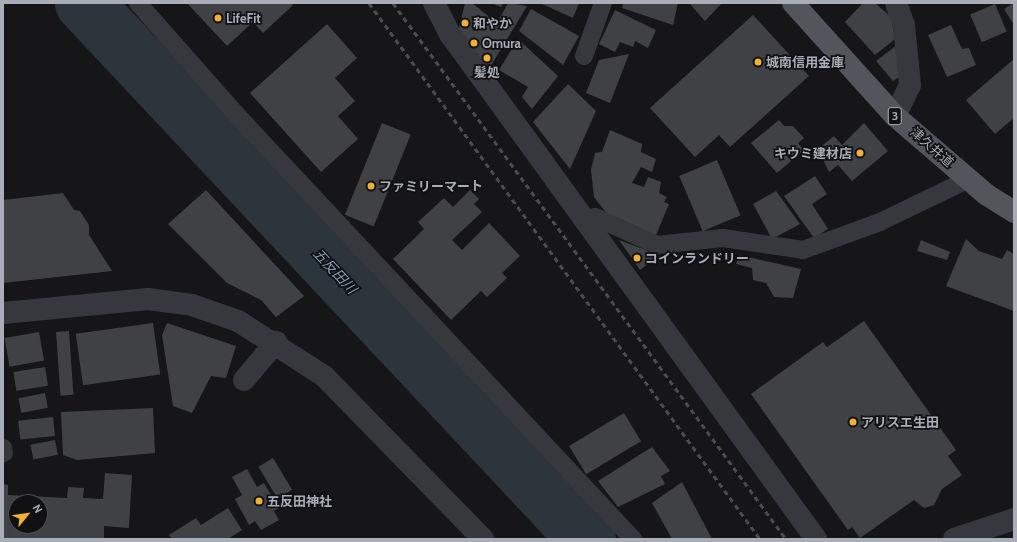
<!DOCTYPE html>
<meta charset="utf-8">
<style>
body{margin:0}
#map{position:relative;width:1017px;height:542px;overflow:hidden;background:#161618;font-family:Cabin,"Noto Sans JP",sans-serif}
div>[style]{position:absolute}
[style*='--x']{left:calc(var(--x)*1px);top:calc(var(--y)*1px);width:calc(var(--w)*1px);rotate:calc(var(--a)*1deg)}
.river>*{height:58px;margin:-29px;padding:0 29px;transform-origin:29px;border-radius:29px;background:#2c353c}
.building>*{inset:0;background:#404145;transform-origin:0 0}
.lane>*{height:18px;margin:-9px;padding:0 9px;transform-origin:9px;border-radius:9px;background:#37383d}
.street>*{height:22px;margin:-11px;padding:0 11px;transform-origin:11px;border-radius:11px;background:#37383d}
.primary>*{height:22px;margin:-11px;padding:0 11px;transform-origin:11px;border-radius:11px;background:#53555c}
.rail>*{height:3px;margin-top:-1.5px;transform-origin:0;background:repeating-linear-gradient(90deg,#4a4c52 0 5px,transparent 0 9px)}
.dots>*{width:11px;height:11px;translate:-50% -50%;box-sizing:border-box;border:2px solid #111113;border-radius:50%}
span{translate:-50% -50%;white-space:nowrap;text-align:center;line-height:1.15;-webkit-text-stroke:3.5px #111113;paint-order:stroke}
.shield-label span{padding:1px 3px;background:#111113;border:1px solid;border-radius:3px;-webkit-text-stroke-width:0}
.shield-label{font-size:12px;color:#a8adb8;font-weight:700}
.poi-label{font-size:13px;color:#a8adb8;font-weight:700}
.left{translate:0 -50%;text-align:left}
.right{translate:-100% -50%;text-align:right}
.street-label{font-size:13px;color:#a8adb8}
.water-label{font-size:14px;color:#7f9bb3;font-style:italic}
.frame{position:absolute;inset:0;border:4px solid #a8adb8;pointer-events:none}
.north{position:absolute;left:8px;top:494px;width:40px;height:40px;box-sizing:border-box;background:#111113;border:1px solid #4d4f55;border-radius:50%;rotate:61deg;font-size:11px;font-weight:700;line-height:16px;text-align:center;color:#a8adb8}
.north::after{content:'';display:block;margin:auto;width:14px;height:18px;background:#f2b134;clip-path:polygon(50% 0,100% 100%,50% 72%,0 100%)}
</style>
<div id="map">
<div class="river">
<i style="--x:84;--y:3;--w:735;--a:46.82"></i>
</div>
<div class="building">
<i style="clip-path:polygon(187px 3px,291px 3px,293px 5px,263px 33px,253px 22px,227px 46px)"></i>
<i style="clip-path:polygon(465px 3px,472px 3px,497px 23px,508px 3px,527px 6px,489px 69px,458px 32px)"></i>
<i style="clip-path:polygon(491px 3px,503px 3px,501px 7px)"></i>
<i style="clip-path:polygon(540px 3px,579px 3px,573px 18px)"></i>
<i style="clip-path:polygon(623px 3px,678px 3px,673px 25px,622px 8px)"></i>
<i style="clip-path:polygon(689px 3px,722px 3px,705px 21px)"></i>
<i style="clip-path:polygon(863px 3px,875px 3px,891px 17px,895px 39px,875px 55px,845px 22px)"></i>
<i style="clip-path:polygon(1014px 3px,1014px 25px,1004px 9px)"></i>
<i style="left:995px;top:4px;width:30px;height:27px;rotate:67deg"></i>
<i style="clip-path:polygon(531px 9px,579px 36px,563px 65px,519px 31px)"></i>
<i style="clip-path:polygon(615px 10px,656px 30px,648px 48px,635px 41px,633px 47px,620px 42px,615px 52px,599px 44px)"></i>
<i style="clip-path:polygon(753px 15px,809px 76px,730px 147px,719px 135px,695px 157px,650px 108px)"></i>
<i style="clip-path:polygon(327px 24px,357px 58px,335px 78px,355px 101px,338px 116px,358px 139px,321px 172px,250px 93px)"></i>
<i style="clip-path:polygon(951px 25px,962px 49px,969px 48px,976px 65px,947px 77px,928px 35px)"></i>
<i style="clip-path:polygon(518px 39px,558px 76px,532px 109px,522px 97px,528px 87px,499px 70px)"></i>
<i style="clip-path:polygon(897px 45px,904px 73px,893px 81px,876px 61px)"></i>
<i style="clip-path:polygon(629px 54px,610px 103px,586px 93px,599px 60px)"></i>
<i style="clip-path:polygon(1014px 59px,1014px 118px,995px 134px,966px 100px)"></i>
<i style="clip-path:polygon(568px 84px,596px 111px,570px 169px,533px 122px)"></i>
<i style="clip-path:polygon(779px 120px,784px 126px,793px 126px,804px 138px,798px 143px,804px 150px,777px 173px,751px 143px)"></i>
<i style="left:382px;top:123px;width:31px;height:99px;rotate:22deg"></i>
<i style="clip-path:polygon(864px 123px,888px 151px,852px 181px,838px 165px,829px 172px,818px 149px,834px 136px,842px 145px)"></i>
<i style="clip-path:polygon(610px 130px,642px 144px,641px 152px,656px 159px,652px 172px,641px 167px,632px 183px,644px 187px,648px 177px,661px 182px,659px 193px,667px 197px,664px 202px,669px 204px,656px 235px,608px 215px,594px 197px,591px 170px,595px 153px,602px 152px)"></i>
<i style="left:717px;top:160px;width:60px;height:41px;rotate:67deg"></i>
<i style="clip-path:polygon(815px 176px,827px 194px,812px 204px,828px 229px,814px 238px,784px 196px)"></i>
<i style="clip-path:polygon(206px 190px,304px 296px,276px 317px,261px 300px,227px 283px,168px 224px)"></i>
<i style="clip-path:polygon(470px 190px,479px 199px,474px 204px,482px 212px,452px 240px,462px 250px,489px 223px,520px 256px,502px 273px,507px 278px,487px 297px,481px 291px,451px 320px,393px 259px,424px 229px,418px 222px,444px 198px,453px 207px)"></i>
<i style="clip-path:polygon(776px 191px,800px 224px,772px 239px,753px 204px)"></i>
<i style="clip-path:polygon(63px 193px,74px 210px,80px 211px,89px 225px,89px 235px,112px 271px,3px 283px,3px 200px)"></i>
<i style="clip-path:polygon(966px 239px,979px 251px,1002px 259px,1007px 250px,1014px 254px,1014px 311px,946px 286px)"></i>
<i style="clip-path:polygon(619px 240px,646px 250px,655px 258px,640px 270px)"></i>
<i style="clip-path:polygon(921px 240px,950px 252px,947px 260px,917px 251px)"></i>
<i style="clip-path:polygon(739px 255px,801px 269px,793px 298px,774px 297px,766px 283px,753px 280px,752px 268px,736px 264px)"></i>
<i style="clip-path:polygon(864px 321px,956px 450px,948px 456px,962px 475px,942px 489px,934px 505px,924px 508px,914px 500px,860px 538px,852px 527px,848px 530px,751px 394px,823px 342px,827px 347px)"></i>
<i style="left:153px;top:323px;width:52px;height:78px;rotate:82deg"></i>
<i style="clip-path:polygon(167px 323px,236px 346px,226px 378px,211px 376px,192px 413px,173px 406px,162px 335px)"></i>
<i style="left:69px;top:331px;width:64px;height:13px;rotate:86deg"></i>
<i style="left:39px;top:332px;width:29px;height:35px;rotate:80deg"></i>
<i style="left:45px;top:367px;width:19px;height:32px;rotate:81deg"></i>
<i style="left:45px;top:393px;width:15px;height:27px;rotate:79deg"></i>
<i style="clip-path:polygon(153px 408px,155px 453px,77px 460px,63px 455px,61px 412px)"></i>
<i style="left:624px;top:413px;width:33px;height:64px;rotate:59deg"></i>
<i style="left:53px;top:417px;width:19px;height:35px;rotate:84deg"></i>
<i style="left:55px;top:440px;width:15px;height:25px;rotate:79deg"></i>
<i style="clip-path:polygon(652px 447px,670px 471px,661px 476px,665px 484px,618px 507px,598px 481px)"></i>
<i style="left:273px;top:458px;width:37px;height:17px;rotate:59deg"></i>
<i style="clip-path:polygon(247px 469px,257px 487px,264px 483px,279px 508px,274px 511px,279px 520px,261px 530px,255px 521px,249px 525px,235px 499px,242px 495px,232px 477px)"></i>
<i style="clip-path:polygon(evenodd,105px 473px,132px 475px,129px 528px,104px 526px,104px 539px,3px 539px,3px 484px,8px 485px,8px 495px,67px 498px,68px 487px,84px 488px,83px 498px,103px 499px,105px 473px,16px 502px,40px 502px,40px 526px,16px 526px,16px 502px)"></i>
<i style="clip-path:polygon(682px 482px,712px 539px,672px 539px,652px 503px)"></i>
<i style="clip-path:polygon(228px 508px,242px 530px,228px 539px,172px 539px,169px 535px,196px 518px,201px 525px)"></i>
</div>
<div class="lane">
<i style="--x:138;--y:3;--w:147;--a:48.6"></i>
<i style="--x:235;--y:113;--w:583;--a:46.95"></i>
<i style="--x:584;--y:56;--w:56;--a:-70.3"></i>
<i style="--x:585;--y:219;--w:10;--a:-11"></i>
<i style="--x:595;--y:217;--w:68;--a:24.3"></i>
<i style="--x:657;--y:245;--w:66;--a:-6.1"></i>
<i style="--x:723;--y:238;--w:81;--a:8.5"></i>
<i style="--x:803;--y:250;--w:82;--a:-20"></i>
<i style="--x:880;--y:222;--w:99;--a:-25.8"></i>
<i style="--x:3;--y:448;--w:5;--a:79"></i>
</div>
<div class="street">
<i style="--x:434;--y:3;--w:35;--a:63"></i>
<i style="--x:450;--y:34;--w:624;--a:54.07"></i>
<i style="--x:895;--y:116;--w:34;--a:-64"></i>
<i style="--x:910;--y:85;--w:60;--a:-95.7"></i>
<i style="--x:904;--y:25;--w:23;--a:-110"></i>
<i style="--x:3;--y:313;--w:146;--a:-5.5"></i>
<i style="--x:148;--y:299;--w:44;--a:7.8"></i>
<i style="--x:192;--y:305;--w:49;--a:19.2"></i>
<i style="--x:238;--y:321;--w:102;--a:32.6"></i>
<i style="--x:324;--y:376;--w:228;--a:45.7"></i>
<i style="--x:244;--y:380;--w:50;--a:-49.9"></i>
<i style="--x:954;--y:539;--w:63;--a:-18.4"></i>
</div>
<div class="primary">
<i style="--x:793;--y:3;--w:152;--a:47.9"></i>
<i style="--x:895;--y:116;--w:121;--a:40.7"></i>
<i style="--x:987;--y:195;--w:32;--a:32"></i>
</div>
<div class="rail">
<i style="--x:369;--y:3;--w:663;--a:53.89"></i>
<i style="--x:393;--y:3;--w:665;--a:53.75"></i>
</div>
<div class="dots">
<i style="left:218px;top:18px;background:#f2b134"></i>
<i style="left:465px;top:23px;background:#f2b134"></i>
<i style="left:474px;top:43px;background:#f2b134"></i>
<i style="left:487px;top:58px;background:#f2b134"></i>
<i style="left:758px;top:62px;background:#f2b134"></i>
<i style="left:860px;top:153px;background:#f2b134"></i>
<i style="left:371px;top:186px;background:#f2b134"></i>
<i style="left:637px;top:258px;background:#f2b134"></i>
<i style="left:853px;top:422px;background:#f2b134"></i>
<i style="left:259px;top:501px;background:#f2b134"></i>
</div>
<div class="shield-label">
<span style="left:895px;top:116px">3</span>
</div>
<div class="poi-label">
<span class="left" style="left:226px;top:18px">LifeFit</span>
<span class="left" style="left:473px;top:23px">和やか</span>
<span class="left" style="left:482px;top:43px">Omura</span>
<span class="left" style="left:766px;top:62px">城南信用金庫</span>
<span style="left:487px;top:72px">髪処</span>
<span class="right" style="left:852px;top:153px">キウミ建材店</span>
<span class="left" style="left:379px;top:186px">ファミリーマート</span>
<span class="left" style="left:645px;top:258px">コインランドリー</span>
<span class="left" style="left:861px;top:422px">アリスエ生田</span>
<span class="left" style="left:267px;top:501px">五反田神社</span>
</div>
<div class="street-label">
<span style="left:932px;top:147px;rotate:41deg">津久井道</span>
</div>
<div class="water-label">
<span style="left:335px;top:271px;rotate:47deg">五反田川</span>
</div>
<div class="frame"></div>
<div class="north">N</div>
</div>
